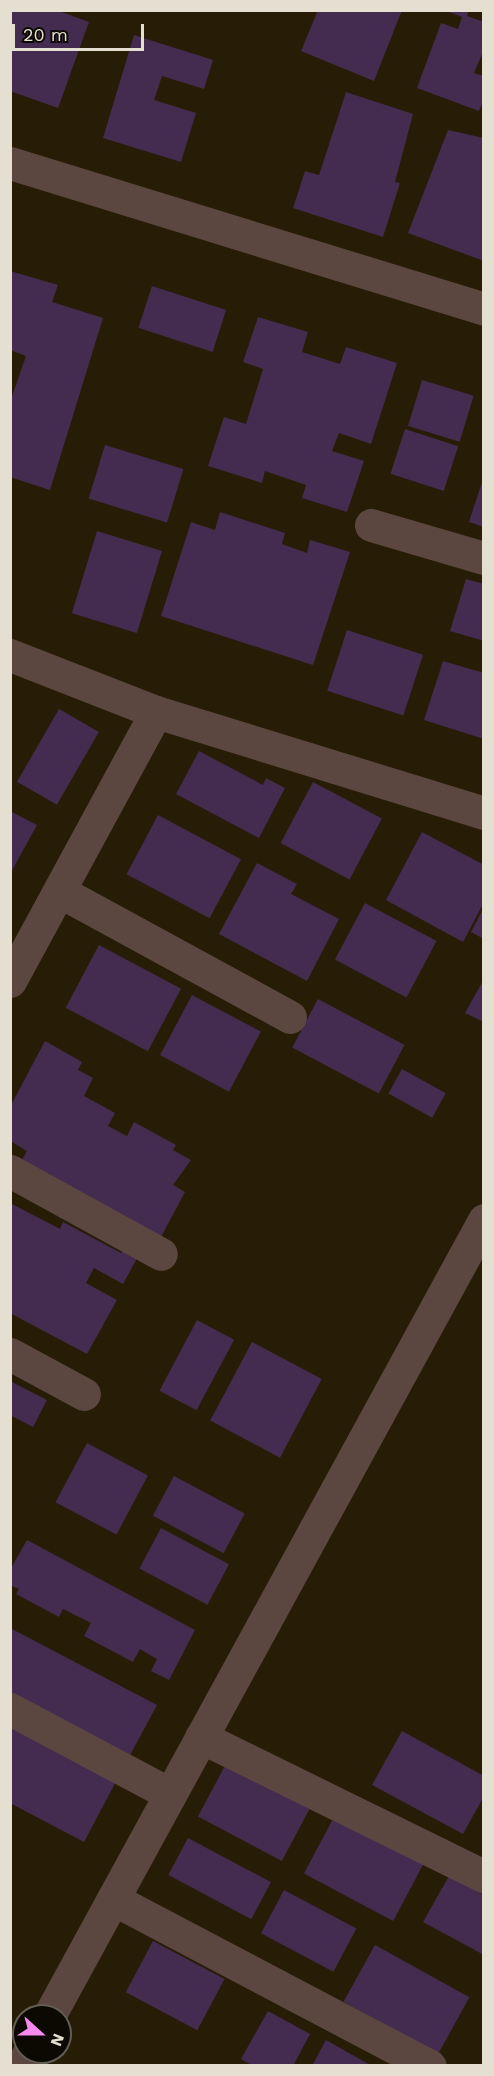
<!DOCTYPE html>
<style>
body{margin:0}
#map{position:relative;width:494px;height:2076px;overflow:hidden;background:#271d06;font-family:"Work Sans",sans-serif}
div>[style]{position:absolute}
[style*='--x']{left:calc(var(--x)*1px);top:calc(var(--y)*1px);width:calc(var(--w)*1px);rotate:calc(var(--a)*1deg)}
.building>*{inset:0;background:#442b50;transform-origin:0 0}
.minor>*{height:33px;margin:-16.5px;padding:0 16.5px;transform-origin:16.5px;border-radius:16.5px;background:#5c4740}
span{translate:-50% -50%;white-space:nowrap;text-align:center;line-height:1.15;-webkit-text-stroke:4.5px #0c0802;paint-order:stroke}
.frame{position:absolute;inset:0;border:12px solid #e5dfd1;pointer-events:none}
.north{position:absolute;left:12px;top:2004px;width:60px;height:60px;box-sizing:border-box;background:#0c0802;border:2px solid #635e55;border-radius:50%;rotate:111deg;font-size:16px;font-weight:700;line-height:24px;text-align:center;color:#e5dfd1}
.north::after{content:'';display:block;margin:auto;width:21px;height:27px;background:#f589ee;clip-path:polygon(50% 0,100% 100%,50% 72%,0 100%)}
.scale{position:absolute;left:12px;top:24px;width:132px;height:27px;box-sizing:border-box;border:3px solid #e5dfd1;border-top:0;padding-left:8px;font-size:18px;line-height:21px;white-space:nowrap;color:#e5dfd1;-webkit-text-stroke:4px #0c0802;paint-order:stroke}
</style>
<div id="map">
<div class="building">
<i style="clip-path:polygon(10px 10px,56px 10px,89px 22px,58px 108px,10px 91px)"></i>
<i style="clip-path:polygon(318px 10px,402px 10px,374px 81px,301px 51px)"></i>
<i style="clip-path:polygon(444px 10px,469px 10px,467px 16px,484px 22px,484px 49px,474px 73px,484px 76px,484px 98px,479px 111px,417px 88px,441px 23px,458px 29px,462px 17px)"></i>
<i style="clip-path:polygon(134px 35px,213px 60px,204px 89px,162px 76px,154px 100px,196px 113px,181px 162px,103px 138px)"></i>
<i style="clip-path:polygon(346px 92px,413px 114px,395px 182px,400px 183px,383px 237px,293px 208px,305px 171px,319px 175px)"></i>
<i style="clip-path:polygon(448px 130px,484px 138px,484px 261px,408px 233px)"></i>
<i style="clip-path:polygon(10px 271px,58px 285px,52px 302px,103px 318px,50px 490px,10px 477px,10px 402px,26px 356px,10px 350px)"></i>
<i style="left:152px;top:286px;width:78px;height:44px;rotate:18deg"></i>
<i style="clip-path:polygon(258px 317px,308px 332px,302px 352px,340px 364px,346px 347px,397px 363px,371px 444px,339px 433px,332px 451px,364px 461px,347px 512px,302px 498px,306px 485px,265px 471px,262px 483px,208px 466px,224px 417px,246px 424px,263px 369px,243px 362px)"></i>
<i style="left:422px;top:380px;width:54px;height:48px;rotate:17deg"></i>
<i style="left:405px;top:429px;width:56px;height:47px;rotate:18deg"></i>
<i style="left:105px;top:445px;width:82px;height:56px;rotate:17deg"></i>
<i style="clip-path:polygon(483px 479px,484px 479px,484px 527px,469px 522px)"></i>
<i style="clip-path:polygon(220px 512px,285px 533px,282px 544px,307px 553px,310px 540px,350px 552px,313px 665px,161px 616px,191px 522px,215px 530px)"></i>
<i style="left:97px;top:531px;width:68px;height:86px;rotate:17deg"></i>
<i style="clip-path:polygon(466px 579px,484px 584px,484px 641px,450px 631px)"></i>
<i style="left:347px;top:630px;width:80px;height:64px;rotate:18deg"></i>
<i style="clip-path:polygon(443px 661px,484px 673px,484px 739px,424px 720px)"></i>
<i style="left:59px;top:709px;width:46px;height:84px;rotate:30deg"></i>
<i style="clip-path:polygon(199px 751px,263px 785px,266px 778px,285px 788px,259px 838px,176px 794px)"></i>
<i style="left:313px;top:782px;width:78px;height:69px;rotate:28deg"></i>
<i style="clip-path:polygon(10px 811px,37px 825px,10px 874px)"></i>
<i style="left:158px;top:815px;width:94px;height:67px;rotate:28deg"></i>
<i style="clip-path:polygon(422px 832px,484px 865px,484px 902px,463px 942px,386px 900px)"></i>
<i style="clip-path:polygon(257px 863px,297px 884px,291px 894px,339px 919px,307px 981px,219px 934px)"></i>
<i style="left:365px;top:903px;width:81px;height:64px;rotate:28deg"></i>
<i style="clip-path:polygon(484px 907px,484px 939px,471px 932px)"></i>
<i style="left:99px;top:945px;width:93px;height:71px;rotate:28deg"></i>
<i style="clip-path:polygon(484px 979px,484px 1022px,465px 1013px)"></i>
<i style="left:192px;top:995px;width:78px;height:68px;rotate:28deg"></i>
<i style="left:318px;top:999px;width:98px;height:55px;rotate:28deg"></i>
<i style="clip-path:polygon(45px 1041px,82px 1062px,78px 1070px,93px 1078px,84px 1096px,115px 1113px,108px 1126px,127px 1136px,134px 1122px,176px 1145px,173px 1150px,191px 1160px,173px 1185px,185px 1192px,161px 1237px,22px 1160px,27px 1151px,10px 1141px,10px 1107px)"></i>
<i style="left:402px;top:1069px;width:50px;height:28px;rotate:29deg"></i>
<i style="clip-path:polygon(10px 1203px,60px 1229px,63px 1222px,121px 1253px,126px 1243px,141px 1251px,123px 1284px,94px 1268px,86px 1283px,117px 1300px,87px 1354px,10px 1313px)"></i>
<i style="left:197px;top:1320px;width:42px;height:80px;rotate:28deg"></i>
<i style="left:252px;top:1342px;width:79px;height:89px;rotate:28deg"></i>
<i style="clip-path:polygon(10px 1381px,47px 1400px,33px 1427px,10px 1415px)"></i>
<i style="left:87px;top:1443px;width:69px;height:67px;rotate:28deg"></i>
<i style="left:174px;top:1476px;width:80px;height:45px;rotate:28deg"></i>
<i style="left:161px;top:1528px;width:77px;height:46px;rotate:28deg"></i>
<i style="clip-path:polygon(27px 1540px,195px 1630px,169px 1680px,151px 1671px,157px 1659px,140px 1649px,133px 1662px,84px 1636px,91px 1623px,63px 1609px,59px 1617px,16px 1594px,19px 1589px,10px 1585px,10px 1570px)"></i>
<i style="clip-path:polygon(10px 1628px,157px 1705px,129px 1757px,10px 1694px)"></i>
<i style="clip-path:polygon(10px 1716px,120px 1774px,84px 1842px,10px 1803px)"></i>
<i style="clip-path:polygon(402px 1731px,484px 1776px,484px 1796px,463px 1834px,372px 1785px)"></i>
<i style="left:228px;top:1760px;width:95px;height:64px;rotate:28deg"></i>
<i style="left:334px;top:1817px;width:101px;height:64px;rotate:28deg"></i>
<i style="left:188px;top:1838px;width:94px;height:42px;rotate:28deg"></i>
<i style="clip-path:polygon(449px 1876px,484px 1895px,484px 1955px,423px 1922px)"></i>
<i style="left:284px;top:1890px;width:82px;height:49px;rotate:28deg"></i>
<i style="left:153px;top:1941px;width:81px;height:58px;rotate:28deg"></i>
<i style="left:375px;top:1945px;width:108px;height:65px;rotate:29deg"></i>
<i style="clip-path:polygon(268px 2011px,310px 2034px,293px 2066px,253px 2066px,241px 2059px)"></i>
<i style="clip-path:polygon(326px 2040px,372px 2066px,312px 2066px)"></i>
</div>
<div class="minor">
<i style="--x:10;--y:163;--w:496;--a:17.1"></i>
<i style="--x:371;--y:525;--w:118;--a:16.3"></i>
<i style="--x:10;--y:655;--w:157;--a:21.3"></i>
<i style="--x:156;--y:712;--w:343;--a:17.1"></i>
<i style="--x:59;--y:891;--w:263;--a:28.6"></i>
<i style="--x:10;--y:981;--w:306;--a:-61.5"></i>
<i style="--x:10;--y:1171;--w:172;--a:28.8"></i>
<i style="--x:10;--y:1354;--w:84;--a:28.4"></i>
<i style="--x:10;--y:1709;--w:181;--a:28"></i>
<i style="--x:201;--y:1737;--w:315;--a:26.2"></i>
<i style="--x:113;--y:1899;--w:358;--a:27.8"></i>
<i style="--x:49;--y:2016;--w:907;--a:-61.34"></i>
<i style="--x:22;--y:2066;--w:16;--a:-63"></i>
</div>
<div class="frame"></div>
<div class="north">N</div>
<div class="scale">20 m</div>
</div>
